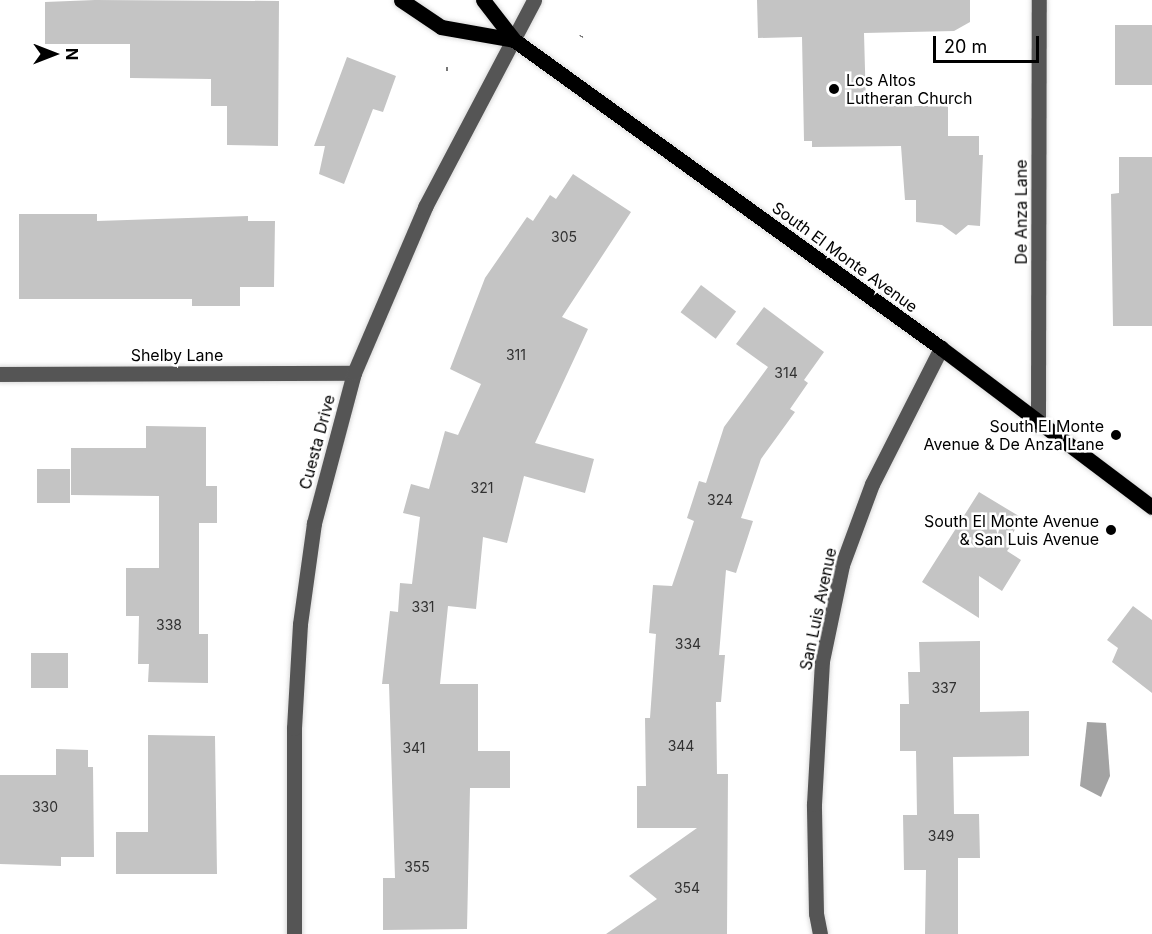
<!DOCTYPE html>
<style>
body{margin:0}
#map{position:relative;width:1152px;height:934px;overflow:hidden;background:#fff;font-family:Inter,sans-serif}
div>[style]{position:absolute}
[style*='--x']{left:calc(var(--x)*1px);top:calc(var(--y)*1px);width:calc(var(--w)*1px);rotate:calc(var(--a)*1deg)}
.water>*{inset:0;background:#a3a3a3}
.building>*{inset:0;background:#c4c4c4;transform-origin:0 0}
.path>*{height:4px;margin-top:-2px;transform-origin:0;background:repeating-linear-gradient(90deg,#777 0 1.5px,transparent 0 4.5px)}
.roads{filter:drop-shadow(0 0 2px #dbdbdb) drop-shadow(0 0 2px #dbdbdb)}
.minor>*{height:15px;margin:-7.5px;padding:0 7.5px;transform-origin:7.5px;border-radius:7.5px;background:#555}
.major>*{height:15px;margin:-7.5px;padding:0 7.5px;transform-origin:7.5px;border-radius:7.5px;background:#000}
.dots>*{width:16px;height:16px;translate:-50% -50%;box-sizing:border-box;border:3px solid #fff;border-radius:50%}
span{translate:-50% -50%;white-space:nowrap;text-align:center;line-height:1.15;-webkit-text-stroke:5px #fff;paint-order:stroke}
.number-label{font-size:14px;color:#313131}
.number-label span{-webkit-text-stroke-width:0}
.poi-label{font-size:16px;color:#000}
.left{translate:0 -50%;text-align:left}
.right{translate:-100% -50%;text-align:right}
.street-label{font-size:16px;color:#000}
.north{position:absolute;left:24px;top:24px;width:60px;height:60px;-webkit-text-stroke:4px #fff;paint-order:stroke;rotate:90deg;font-size:16px;font-weight:700;line-height:24px;text-align:center;color:#000}
.north::after{content:'';display:block;margin:auto;width:21px;height:27px;background:#000;clip-path:polygon(50% 0,100% 100%,50% 72%,0 100%)}
.scale{position:absolute;left:933px;top:36px;width:106px;height:27px;box-sizing:border-box;border:3px solid #000;border-top:0;padding-left:8px;font-size:18px;line-height:21px;white-space:nowrap;color:#000;-webkit-text-stroke:4px #fff;paint-order:stroke}
</style>
<div id="map">
<div class="water">
<i style="clip-path:polygon(1087px 722px,1106px 723px,1110px 776px,1101px 797px,1080px 786px)"></i>
</div>
<div class="building">
<i style="clip-path:polygon(95px 0,279px 1px,278px 146px,227px 145px,227px 106px,211px 106px,211px 79px,130px 78px,130px 44px,45px 44px,45px 2px)"></i>
<i style="clip-path:polygon(757px 0,970px 0,970px 22px,954px 31px,864px 33px,866px 106px,948px 106px,948px 136px,979px 136px,979px 155px,983px 155px,980px 226px,968px 225px,956px 235px,942px 225px,916px 222px,916px 200px,905px 200px,901px 146px,812px 147px,812px 141px,804px 141px,802px 37px,758px 38px)"></i>
<i style="left:1115px;top:25px;width:37px;height:60px"></i>
<i style="clip-path:polygon(347px 57px,396px 76px,383px 112px,373px 109px,344px 184px,319px 174px,325px 146px,314px 146px)"></i>
<i style="clip-path:polygon(1119px 157px,1152px 157px,1152px 326px,1113px 326px,1111px 194px,1119px 193px)"></i>
<i style="clip-path:polygon(573px 174px,631px 212px,562px 317px,588px 329px,535px 443px,594px 459px,585px 493px,524px 476px,507px 543px,483px 537px,476px 609px,448px 606px,440px 684px,478px 684px,478px 751px,510px 751px,510px 788px,470px 788px,467px 929px,383px 930px,383px 878px,395px 878px,389px 684px,382px 684px,390px 611px,398px 612px,400px 583px,412px 584px,420px 517px,403px 513px,411px 484px,429px 489px,445px 431px,458px 435px,481px 384px,450px 369px,485px 278px,527px 217px,533px 221px,550px 195px,556px 199px)"></i>
<i style="clip-path:polygon(19px 214px,97px 214px,97px 221px,248px 216px,248px 221px,275px 221px,274px 287px,240px 287px,240px 306px,192px 306px,192px 299px,19px 299px)"></i>
<i style="left:701px;top:285px;width:44px;height:34px;rotate:37deg"></i>
<i style="clip-path:polygon(764px 307px,824px 352px,804px 380px,808px 383px,790px 409px,795px 412px,761px 459px,741px 518px,753px 521px,736px 573px,726px 570px,719px 655px,725px 655px,721px 702px,716px 702px,717px 774px,728px 774px,727px 934px,606px 934px,657px 899px,629px 876px,697px 828px,637px 828px,637px 786px,646px 786px,645px 718px,650px 718px,656px 634px,649px 633px,653px 585px,672px 586px,694px 521px,687px 518px,699px 481px,706px 483px,724px 427px,768px 367px,736px 344px)"></i>
<i style="clip-path:polygon(146px 426px,206px 427px,206px 486px,217px 486px,217px 523px,199px 523px,199px 634px,208px 634px,208px 683px,148px 682px,149px 664px,138px 664px,139px 616px,126px 616px,126px 568px,159px 568px,159px 496px,71px 495px,71px 448px,146px 448px)"></i>
<i style="left:37px;top:469px;width:33px;height:34px"></i>
<i style="clip-path:polygon(979px 492px,1022px 518px,1006px 544px,1010px 547px,1007px 551px,1021px 560px,1002px 591px,979px 576px,979px 618px,922px 582px)"></i>
<i style="clip-path:polygon(1133px 606px,1152px 620px,1152px 693px,1112px 662px,1118px 648px,1107px 640px)"></i>
<i style="clip-path:polygon(980px 641px,980px 712px,1029px 711px,1029px 756px,953px 757px,954px 814px,979px 814px,980px 858px,958px 858px,958px 934px,925px 934px,926px 870px,904px 870px,903px 815px,917px 815px,916px 751px,900px 751px,900px 704px,909px 704px,908px 672px,920px 672px,919px 642px)"></i>
<i style="left:31px;top:653px;width:37px;height:35px"></i>
<i style="clip-path:polygon(148px 735px,215px 736px,217px 874px,116px 874px,116px 832px,148px 832px)"></i>
<i style="clip-path:polygon(56px 749px,88px 750px,88px 767px,93px 767px,94px 857px,61px 857px,61px 866px,0 864px,0 775px,56px 775px)"></i>
</div>
<div class="path">
<i style="--x:581;--y:37;--w:4;--a:-63"></i>
<i style="--x:446;--y:69;--w:5;--a:0"></i>
</div>
<div class="roads">
<div class="minor">
<i style="--x:0;--y:374;--w:354;--a:-0.2"></i>
<i style="--x:1038;--y:425;--w:425;--a:-89.9"></i>
<i style="--x:294;--y:934;--w:206;--a:-90"></i>
<i style="--x:294;--y:728;--w:104;--a:-86.7"></i>
<i style="--x:300;--y:624;--w:102;--a:-82.1"></i>
<i style="--x:314;--y:523;--w:155;--a:-75.1"></i>
<i style="--x:354;--y:373;--w:181;--a:-66.8"></i>
<i style="--x:425;--y:207;--w:234;--a:-62.2"></i>
<i style="--x:820;--y:934;--w:21;--a:-101"></i>
<i style="--x:816;--y:913;--w:109;--a:-91.1"></i>
<i style="--x:814;--y:804;--w:143;--a:-86.8"></i>
<i style="--x:822;--y:661;--w:98;--a:-78.2"></i>
<i style="--x:842;--y:565;--w:86;--a:-69.7"></i>
<i style="--x:872;--y:484;--w:153;--a:-63.1"></i>
</div>
<div class="major">
<i style="--x:401;--y:0;--w:48;--a:34"></i>
<i style="--x:441;--y:27;--w:74;--a:10.1"></i>
<i style="--x:483;--y:0;--w:51;--a:52.2"></i>
<i style="--x:514;--y:40;--w:526;--a:35.8"></i>
<i style="--x:941;--y:348;--w:264;--a:37"></i>
</div>
</div>
<div class="dots">
<i style="left:834px;top:89px;background:#000"></i>
<i style="left:1116px;top:435px;background:#000"></i>
<i style="left:1111px;top:530px;background:#000"></i>
</div>
<div class="number-label">
<span style="left:564px;top:237px">305</span>
<span style="left:516px;top:355px">311</span>
<span style="left:786px;top:373px">314</span>
<span style="left:482px;top:488px">321</span>
<span style="left:720px;top:500px">324</span>
<span style="left:423px;top:607px">331</span>
<span style="left:169px;top:625px">338</span>
<span style="left:688px;top:644px">334</span>
<span style="left:944px;top:688px">337</span>
<span style="left:681px;top:746px">344</span>
<span style="left:414px;top:748px">341</span>
<span style="left:45px;top:807px">330</span>
<span style="left:941px;top:836px">349</span>
<span style="left:417px;top:867px">355</span>
<span style="left:687px;top:888px">354</span>
</div>
<div class="poi-label">
<span class="left" style="left:846px;top:89px">Los Altos<br>Lutheran Church</span>
<span class="right" style="left:1104px;top:435px">South El Monte<br>Avenue &amp; De Anza Lane</span>
<span class="right" style="left:1099px;top:530px">South El Monte Avenue<br>&amp; San Luis Avenue</span>
</div>
<div class="street-label">
<span style="left:1021px;top:212px;rotate:-90deg">De Anza Lane</span>
<span style="left:845px;top:257px;rotate:36deg">South El Monte Avenue</span>
<span style="left:177px;top:355px">Shelby Lane</span>
<span style="left:317px;top:442px;rotate:-75deg">Cuesta Drive</span>
<span style="left:818px;top:609px;rotate:-78deg">San Luis Avenue</span>
</div>
<div class="north">N</div>
<div class="scale">20 m</div>
</div>
